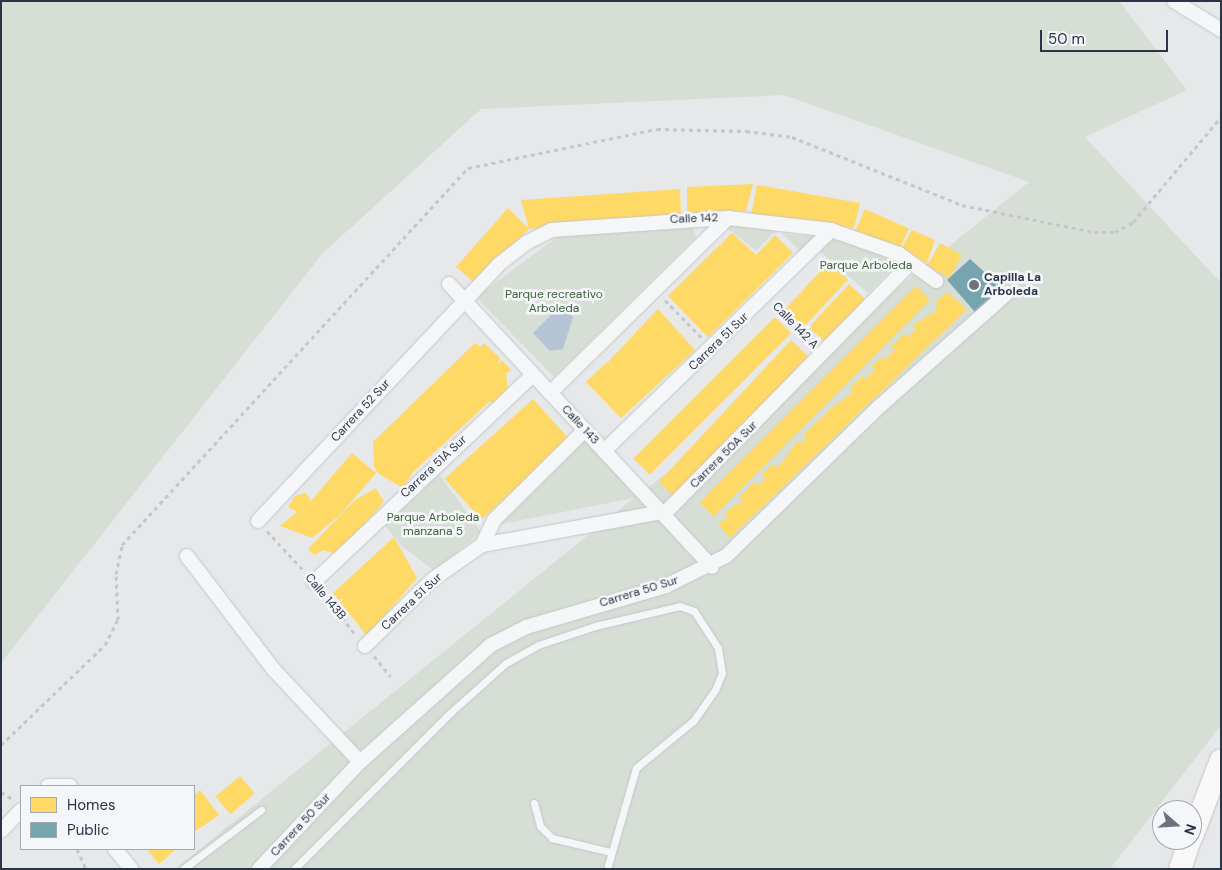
<!DOCTYPE html>
<style>
body{margin:0}
#map{position:relative;width:1222px;height:870px;overflow:hidden;background:#e6e8ea;font-family:"DM Sans",sans-serif}
div>[style]{position:absolute}
[style*='--x']{left:calc(var(--x)*1px);top:calc(var(--y)*1px);width:calc(var(--w)*1px);rotate:calc(var(--a)*1deg)}
.green>*{inset:0;background:#d6ded6}
.water>*{inset:0;background:#b4c4d5}
.homes>*{inset:0;background:#ffd966;transform-origin:0 0}
.public>*{inset:0;background:#76a5af}
.path>*{height:3px;margin-top:-1.5px;transform-origin:0;background:repeating-linear-gradient(90deg,#c5c6ca 0 4px,transparent 0 8px)}
.roads{filter:drop-shadow(0 0 1px #c4c6c8) drop-shadow(0 0 1px #c4c6c8)}
.service>*{height:7px;margin:-3.5px;padding:0 3.5px;transform-origin:3.5px;border-radius:3.5px;background:#f5f6f7}
.minor>*{height:14px;margin:-7px;padding:0 7px;transform-origin:7px;border-radius:7px;background:#f5f6f7}
.primary>*{height:22px;margin:-11px;padding:0 11px;transform-origin:11px;border-radius:11px;background:#f8f8f8}
.dots>*{width:14px;height:14px;translate:-50% -50%;box-sizing:border-box;border:2px solid #f4f6f9;border-radius:50%}
span{translate:-50% -50%;white-space:nowrap;text-align:center;line-height:1.15;-webkit-text-stroke:5px #f4f6f9;paint-order:stroke}
.street-label{font-size:12px;color:#2b3445}
.park-label{font-size:12px;color:#3f6138}
.poi-label{font-size:12px;color:#2b3445;font-weight:700}
.left{translate:0 -50%;text-align:left}
.frame{position:absolute;inset:0;border:2px solid #2b3445;pointer-events:none}
.legend{position:absolute;left:20px;top:785px;width:175px;height:65px;box-sizing:border-box;background:#f4f6f9;border:1px solid #a4a8b1;margin:0;padding:6px 9px;list-style:none;font-size:15px;color:#2b3445}
.legend li{display:flex;align-items:center;gap:10px;height:25px}
.legend b{width:25px;border:1px solid #a4a8b1}
.north{position:absolute;left:1152px;top:800px;width:50px;height:50px;box-sizing:border-box;background:#f4f6f9;border:1px solid #a4a8b1;border-radius:50%;rotate:109deg;font-size:14px;font-weight:700;line-height:20px;text-align:center;color:#2b3445}
.north::after{content:'';display:block;margin:auto;width:18px;height:22px;background:#6c737f;clip-path:polygon(50% 0,100% 100%,50% 72%,0 100%)}
.scale{position:absolute;left:1040px;top:30px;width:128px;height:22px;box-sizing:border-box;border:2px solid #2b3445;border-top:0;padding-left:6px;font-size:15px;line-height:18px;white-space:nowrap;color:#2b3445;-webkit-text-stroke:4px #f4f6f9;paint-order:stroke}
</style>
<div id="map">
<div class="green">
<i style="clip-path:polygon(1px 1px,1119px 1px,1187px 90px,1085px 137px,1221px 283px,1221px 725px,1110px 869px,175px 869px,634px 498px,496px 525px,590px 436px,644px 491px,1029px 182px,784px 95px,481px 109px,322px 254px,1px 663px)"></i>
<i style="clip-path:polygon(726px 220px,778px 228px,756px 251px,724px 226px)"></i>
<i style="clip-path:polygon(691px 222px,696px 237px,554px 377px,476px 297px,561px 234px)"></i>
<i style="clip-path:polygon(782px 234px,815px 236px,800px 251px)"></i>
<i style="clip-path:polygon(835px 237px,871px 244px,896px 265px,868px 293px,818px 250px)"></i>
<i style="clip-path:polygon(439px 474px,481px 532px,435px 571px,404px 548px,384px 525px)"></i>
</div>
<div class="water">
<i style="clip-path:polygon(561px 305px,573px 317px,563px 349px,550px 351px,533px 333px)"></i>
</div>
<div class="homes">
<i style="clip-path:polygon(753px 184px,746px 211px,687px 214px,687px 187px)"></i>
<i style="clip-path:polygon(757px 185px,860px 203px,854px 228px,751px 215px)"></i>
<i style="clip-path:polygon(680px 189px,681px 213px,529px 229px,521px 200px)"></i>
<i style="clip-path:polygon(508px 208px,529px 229px,475px 283px,456px 267px)"></i>
<i style="left:865px;top:209px;width:48px;height:24px;rotate:24deg"></i>
<i style="clip-path:polygon(912px 230px,935px 240px,927px 263px,900px 251px)"></i>
<i style="clip-path:polygon(732px 233px,756px 255px,775px 235px,793px 253px,708px 337px,668px 296px)"></i>
<i style="left:940px;top:243px;width:25px;height:26px;rotate:29deg"></i>
<i style="left:829px;top:262px;width:26px;height:65px;rotate:43deg"></i>
<i style="left:849px;top:284px;width:26px;height:59px;rotate:43deg"></i>
<i style="left:916px;top:286px;width:20px;height:306px;rotate:45deg"></i>
<i style="clip-path:polygon(947px 292px,967px 309px,730px 538px,718px 525px,728px 516px,725px 512px,743px 501px,739px 497px,755px 482px,759px 485px,765px 479px,762px 474px,773px 464px,776px 468px,784px 460px,797px 441px,800px 444px,807px 437px,804px 434px,824px 415px,827px 418px,826px 412px,848px 396px,853px 392px,850px 388px,862px 376px,865px 379px,875px 370px,871px 366px,881px 357px,884px 360px,895px 350px,891px 346px,905px 333px,908px 337px,916px 329px,913px 325px,934px 312px,938px 307px,935px 303px)"></i>
<i style="clip-path:polygon(658px 309px,695px 350px,621px 418px,586px 382px,607px 362px,624px 380px,608px 362px)"></i>
<i style="left:775px;top:317px;width:23px;height:200px;rotate:45deg"></i>
<i style="left:791px;top:340px;width:23px;height:194px;rotate:43deg"></i>
<i style="clip-path:polygon(475px 343px,480px 347px,484px 343px,500px 358px,497px 365px,502px 360px,511px 370px,506px 374px,508px 391px,494px 405px,490px 401px,413px 472px,403px 488px,379px 474px,374px 467px,373px 442px)"></i>
<i style="left:533px;top:399px;width:55px;height:119px;rotate:48deg"></i>
<i style="clip-path:polygon(352px 453px,376px 473px,340px 515px,312px 538px,280px 526px,297px 512px,288px 507px,295px 496px,306px 493px,311px 501px)"></i>
<i style="clip-path:polygon(376px 488px,384px 502px,337px 555px,324px 550px,314px 555px,308px 549px,355px 500px)"></i>
<i style="clip-path:polygon(394px 537px,417px 578px,367px 636px,333px 593px)"></i>
<i style="left:240px;top:776px;width:23px;height:32px;rotate:50deg"></i>
<i style="clip-path:polygon(200px 790px,219px 815px,194px 832px,194px 795px)"></i>
<i style="clip-path:polygon(151px 849px,176px 849px,159px 864px,148px 851px)"></i>
</div>
<div class="public">
<i style="clip-path:polygon(970px 259px,1003px 289px,975px 312px,947px 280px)"></i>
</div>
<div class="path">
<i style="--x:665;--y:300;--w:52;--a:45.8"></i>
<i style="--x:774;--y:304;--w:56;--a:45.7"></i>
<i style="--x:267;--y:531;--w:56;--a:47.2"></i>
<i style="--x:322;--y:592;--w:53;--a:51.8"></i>
<i style="--x:374;--y:656;--w:26;--a:51"></i>
<i style="--x:1;--y:745;--w:144;--a:-43.9"></i>
<i style="--x:105;--y:645;--w:28;--a:-63"></i>
<i style="--x:118;--y:620;--w:46;--a:-92.5"></i>
<i style="--x:116;--y:574;--w:30;--a:-78"></i>
<i style="--x:122;--y:545;--w:512;--a:-47.46"></i>
<i style="--x:468;--y:168;--w:193;--a:-11.7"></i>
<i style="--x:657;--y:129;--w:89;--a:1.3"></i>
<i style="--x:746;--y:131;--w:46;--a:7.4"></i>
<i style="--x:792;--y:137;--w:183;--a:21.8"></i>
<i style="--x:962;--y:205;--w:135;--a:11.6"></i>
<i style="--x:1094;--y:232;--w:21;--a:0"></i>
<i style="--x:1115;--y:232;--w:21;--a:-29"></i>
<i style="--x:1133;--y:222;--w:137;--a:-50"></i>
<i style="--x:1;--y:792;--w:13;--a:32"></i>
<i style="--x:77;--y:849;--w:22;--a:66"></i>
</div>
<div class="roads">
<div class="service">
<i style="--x:534;--y:803;--w:24;--a:75"></i>
<i style="--x:540;--y:826;--w:17;--a:45"></i>
<i style="--x:552;--y:838;--w:61;--a:13.3"></i>
<i style="--x:183;--y:869;--w:98;--a:-37.1"></i>
<i style="--x:294;--y:869;--w:221;--a:-45"></i>
<i style="--x:450;--y:713;--w:75;--a:-41.8"></i>
<i style="--x:506;--y:663;--w:37;--a:-29"></i>
<i style="--x:538;--y:645;--w:60;--a:-18.4"></i>
<i style="--x:595;--y:626;--w:87;--a:-13.2"></i>
<i style="--x:680;--y:606;--w:15;--a:20"></i>
<i style="--x:694;--y:611;--w:44;--a:57"></i>
<i style="--x:718;--y:648;--w:25;--a:81"></i>
<i style="--x:722;--y:673;--w:18;--a:112"></i>
<i style="--x:715;--y:690;--w:38;--a:125"></i>
<i style="--x:693;--y:721;--w:74;--a:140.5"></i>
<i style="--x:636;--y:768;--w:105;--a:106"></i>
</div>
<div class="minor">
<i style="--x:1174;--y:1;--w:55;--a:31.7"></i>
<i style="--x:449;--y:284;--w:386;--a:47.1"></i>
<i style="--x:550;--y:393;--w:250;--a:-44.5"></i>
<i style="--x:604;--y:451;--w:317;--a:-44.2"></i>
<i style="--x:258;--y:521;--w:351;--a:-46.8"></i>
<i style="--x:498;--y:265;--w:36;--a:-38"></i>
<i style="--x:526;--y:243;--w:28;--a:-27"></i>
<i style="--x:551;--y:230;--w:177;--a:-3.9"></i>
<i style="--x:728;--y:218;--w:104;--a:6.6"></i>
<i style="--x:831;--y:230;--w:72;--a:19.4"></i>
<i style="--x:899;--y:254;--w:46;--a:36.1"></i>
<i style="--x:482;--y:545;--w:188;--a:-10.4"></i>
<i style="--x:667;--y:511;--w:348;--a:-45.5"></i>
<i style="--x:187;--y:556;--w:143;--a:52.7"></i>
<i style="--x:274;--y:670;--w:126;--a:46.9"></i>
<i style="--x:314;--y:582;--w:301;--a:-43.4"></i>
<i style="--x:365;--y:646;--w:94;--a:-44.6"></i>
<i style="--x:432;--y:580;--w:61;--a:-35"></i>
<i style="--x:482;--y:545;--w:28;--a:-64"></i>
<i style="--x:494;--y:520;--w:128;--a:-44.7"></i>
<i style="--x:48;--y:786;--w:22;--a:0"></i>
<i style="--x:1;--y:831;--w:29;--a:-46"></i>
<i style="--x:115;--y:849;--w:26;--a:51"></i>
<i style="--x:259;--y:869;--w:147;--a:-46.7"></i>
<i style="--x:360;--y:762;--w:176;--a:-41.8"></i>
<i style="--x:491;--y:645;--w:39;--a:-27"></i>
<i style="--x:526;--y:627;--w:146;--a:-16.3"></i>
<i style="--x:666;--y:586;--w:67;--a:-26.6"></i>
<i style="--x:726;--y:556;--w:216;--a:-44.3"></i>
<i style="--x:881;--y:405;--w:169;--a:-41.6"></i>
</div>
<div class="primary">
<i style="--x:1192;--y:836;--w:81;--a:-69.1"></i>
<i style="--x:1180;--y:869;--w:31;--a:-71"></i>
</div>
</div>
<div class="dots">
<i style="left:974px;top:285px;background:#6c737f"></i>
</div>
<div class="street-label">
<span style="left:694px;top:219px;rotate:-2deg">Calle 142</span>
<span style="left:795px;top:326px;rotate:46deg">Calle 142 A</span>
<span style="left:719px;top:342px;rotate:-44deg">Carrera 51 Sur</span>
<span style="left:361px;top:411px;rotate:-47deg">Carrera 52 Sur</span>
<span style="left:580px;top:425px;rotate:47deg">Calle 143</span>
<span style="left:724px;top:455px;rotate:-45deg">Carrera 50A Sur</span>
<span style="left:434px;top:467px;rotate:-43deg">Carrera 51A Sur</span>
<span style="left:639px;top:592px;rotate:-17deg">Carrera 50 Sur</span>
<span style="left:325px;top:597px;rotate:50deg">Calle 143B</span>
<span style="left:412px;top:602px;rotate:-43deg">Carrera 51 Sur</span>
<span style="left:301px;top:825px;rotate:-47deg">Carrera 50 Sur</span>
</div>
<div class="park-label">
<span style="left:866px;top:266px">Parque Arboleda</span>
<span style="left:554px;top:302px">Parque recreativo<br>Arboleda</span>
<span style="left:433px;top:525px">Parque Arboleda<br>manzana 5</span>
</div>
<div class="poi-label">
<span class="left" style="left:984px;top:285px">Capilla La<br>Arboleda</span>
</div>
<div class="frame"></div>
<ul class="legend">
<li><b style="height:14px;background:#ffd966"></b>Homes</li>
<li><b style="height:14px;background:#76a5af"></b>Public</li>
</ul>
<div class="north">N</div>
<div class="scale">50 m</div>
</div>
